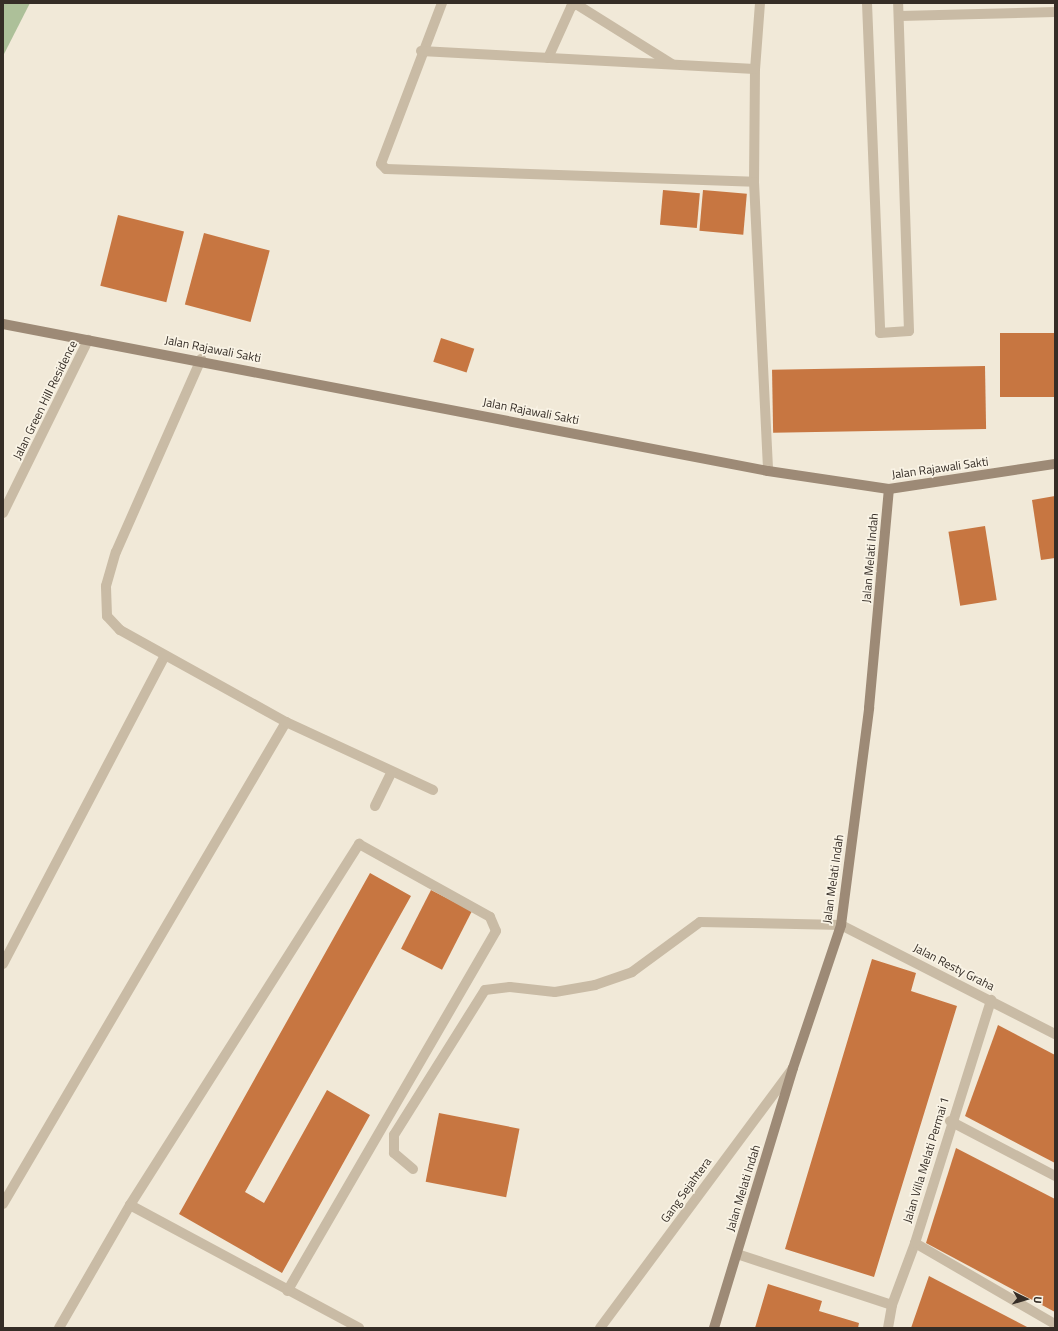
<!DOCTYPE html>
<style>
body{margin:0}
#map{position:relative;width:1058px;height:1331px;overflow:hidden;background:#f1e9d8;font-family:"Titillium Web",sans-serif}
div>[style]{position:absolute}
[style*='--x']{left:calc(var(--x)*1px);top:calc(var(--y)*1px);width:calc(var(--w)*1px);rotate:calc(var(--a)*1deg)}
.green>*{inset:0;background:#adc099}
.building>*{inset:0;background:#c77641;transform-origin:0 0}
.lane>*{height:10px;margin:-5px;padding:0 5px;transform-origin:5px;border-radius:5px;background:#c9bba5}
.street>*{height:10px;margin:-5px;padding:0 5px;transform-origin:5px;border-radius:5px;background:#c9bba5}
.secondary>*{height:10px;margin:-5px;padding:0 5px;transform-origin:5px;border-radius:5px;background:#9d8a76}
span{translate:-50% -50%;white-space:nowrap;text-align:center;line-height:1.15;-webkit-text-stroke:3.5px #f9f3e5;paint-order:stroke}
.street-label{font-size:12px;color:#352d26}
.frame{position:absolute;inset:0;border:4px solid #352d26;pointer-events:none}
.north{position:absolute;left:1006px;top:1279px;width:40px;height:40px;-webkit-text-stroke:3px #f9f3e5;paint-order:stroke;rotate:95deg;font-size:11px;font-weight:700;line-height:16px;text-align:center;color:#352d26}
.north::after{content:'';display:block;margin:auto;width:14px;height:18px;background:#352d26;clip-path:polygon(50% 0,100% 100%,50% 72%,0 100%)}
</style>
<div id="map">
<div class="green">
<i style="clip-path:polygon(3px 3px,30px 3px,3px 56px)"></i>
</div>
<div class="building">
<i style="left:663px;top:190px;width:37px;height:35px;rotate:5deg"></i>
<i style="left:703px;top:190px;width:44px;height:41px;rotate:5deg"></i>
<i style="left:118px;top:215px;width:68px;height:73px;rotate:14deg"></i>
<i style="left:204px;top:233px;width:68px;height:74px;rotate:15deg"></i>
<i style="left:1055px;top:333px;width:64px;height:55px;rotate:90deg"></i>
<i style="left:441px;top:338px;width:35px;height:25px;rotate:18deg"></i>
<i style="left:985px;top:366px;width:63px;height:213px;rotate:89deg"></i>
<i style="clip-path:polygon(1055px 496px,1055px 558px,1041px 560px,1032px 500px)"></i>
<i style="left:985px;top:526px;width:75px;height:37px;rotate:81deg"></i>
<i style="clip-path:polygon(370px 873px,411px 896px,245px 1192px,264px 1203px,327px 1090px,370px 1115px,282px 1273px,179px 1214px)"></i>
<i style="left:431px;top:890px;width:46px;height:66px;rotate:27deg"></i>
<i style="clip-path:polygon(872px 959px,916px 973px,911px 991px,957px 1006px,874px 1277px,785px 1249px)"></i>
<i style="clip-path:polygon(998px 1025px,1055px 1055px,1055px 1163px,965px 1116px)"></i>
<i style="left:439px;top:1113px;width:82px;height:70px;rotate:11deg"></i>
<i style="clip-path:polygon(956px 1148px,1055px 1199px,1055px 1312px,926px 1243px)"></i>
<i style="clip-path:polygon(929px 1276px,1029px 1328px,911px 1328px)"></i>
<i style="clip-path:polygon(768px 1284px,822px 1301px,819px 1311px,859px 1323px,858px 1328px,755px 1328px)"></i>
</div>
<div class="lane">
<i style="--x:867;--y:3;--w:330;--a:87.7"></i>
<i style="--x:880;--y:333;--w:29;--a:-4"></i>
<i style="--x:909;--y:331;--w:328;--a:-91.9"></i>
<i style="--x:900;--y:16;--w:155;--a:-1.5"></i>
</div>
<div class="street">
<i style="--x:442;--y:3;--w:172;--a:110.8"></i>
<i style="--x:381;--y:164;--w:7;--a:45"></i>
<i style="--x:386;--y:169;--w:368;--a:2"></i>
<i style="--x:760;--y:3;--w:66;--a:94.3"></i>
<i style="--x:755;--y:69;--w:113;--a:90.5"></i>
<i style="--x:754;--y:182;--w:289;--a:87.2"></i>
<i style="--x:421;--y:51;--w:334;--a:3.1"></i>
<i style="--x:548;--y:58;--w:56;--a:-65.7"></i>
<i style="--x:571;--y:7;--w:6;--a:-31"></i>
<i style="--x:576;--y:4;--w:113;--a:32"></i>
<i style="--x:3;--y:513;--w:193;--a:-63.8"></i>
<i style="--x:286;--y:722;--w:162;--a:24.8"></i>
<i style="--x:375;--y:806;--w:37;--a:-64"></i>
<i style="--x:3;--y:964;--w:348;--a:-62.3"></i>
<i style="--x:950;--y:1121;--w:119;--a:27.6"></i>
<i style="--x:413;--y:1169;--w:25;--a:-140"></i>
<i style="--x:394;--y:1153;--w:18;--a:-90"></i>
<i style="--x:394;--y:1135;--w:171;--a:-57.9"></i>
<i style="--x:485;--y:990;--w:25;--a:-7"></i>
<i style="--x:510;--y:987;--w:45;--a:6.3"></i>
<i style="--x:555;--y:992;--w:41;--a:-9.9"></i>
<i style="--x:595;--y:985;--w:39;--a:-19"></i>
<i style="--x:632;--y:972;--w:84;--a:-36.3"></i>
<i style="--x:700;--y:922;--w:141;--a:1.2"></i>
<i style="--x:841;--y:925;--w:240;--a:27"></i>
<i style="--x:3;--y:1204;--w:559;--a:-59.58"></i>
<i style="--x:286;--y:722;--w:190;--a:-151"></i>
<i style="--x:120;--y:630;--w:19;--a:-133"></i>
<i style="--x:107;--y:616;--w:30;--a:-92"></i>
<i style="--x:106;--y:586;--w:35;--a:-74"></i>
<i style="--x:116;--y:552;--w:211;--a:-66.2"></i>
<i style="--x:130;--y:1205;--w:260;--a:28.2"></i>
<i style="--x:915;--y:1243;--w:162;--a:30.1"></i>
<i style="--x:737;--y:1254;--w:163;--a:18.2"></i>
<i style="--x:59;--y:1328;--w:142;--a:-60"></i>
<i style="--x:130;--y:1205;--w:428;--a:-57.6"></i>
<i style="--x:359;--y:844;--w:150;--a:29.1"></i>
<i style="--x:490;--y:917;--w:15;--a:67"></i>
<i style="--x:496;--y:931;--w:416;--a:120.1"></i>
<i style="--x:600;--y:1328;--w:322;--a:-53.4"></i>
<i style="--x:888;--y:1328;--w:23;--a:-80"></i>
<i style="--x:892;--y:1305;--w:66;--a:-69.6"></i>
<i style="--x:915;--y:1243;--w:255;--a:-72.6"></i>
</div>
<div class="secondary">
<i style="--x:3;--y:324;--w:779;--a:10.88"></i>
<i style="--x:768;--y:471;--w:122;--a:8.5"></i>
<i style="--x:889;--y:489;--w:168;--a:-8.6"></i>
<i style="--x:714;--y:1328;--w:272;--a:-73.1"></i>
<i style="--x:793;--y:1068;--w:151;--a:-71.4"></i>
<i style="--x:841;--y:925;--w:219;--a:-82.6"></i>
<i style="--x:869;--y:708;--w:220;--a:-84.8"></i>
</div>
<div class="street-label">
<span style="left:213px;top:349px;rotate:11deg">Jalan Rajawali Sakti</span>
<span style="left:45px;top:400px;rotate:-64deg">Jalan Green Hill Residence</span>
<span style="left:531px;top:411px;rotate:11deg">Jalan Rajawali Sakti</span>
<span style="left:940px;top:468px;rotate:-8deg">Jalan Rajawali Sakti</span>
<span style="left:870px;top:558px;rotate:-85deg">Jalan Melati Indah</span>
<span style="left:833px;top:879px;rotate:-82deg">Jalan Melati Indah</span>
<span style="left:954px;top:967px;rotate:27deg">Jalan Resty Graha</span>
<span style="left:926px;top:1160px;rotate:-73deg">Jalan Villa Melati Permai 1</span>
<span style="left:743px;top:1188px;rotate:-73deg">Jalan Melati Indah</span>
<span style="left:686px;top:1190px;rotate:-54deg">Gang Sejahtera</span>
</div>
<div class="frame"></div>
<div class="north">U</div>
</div>
